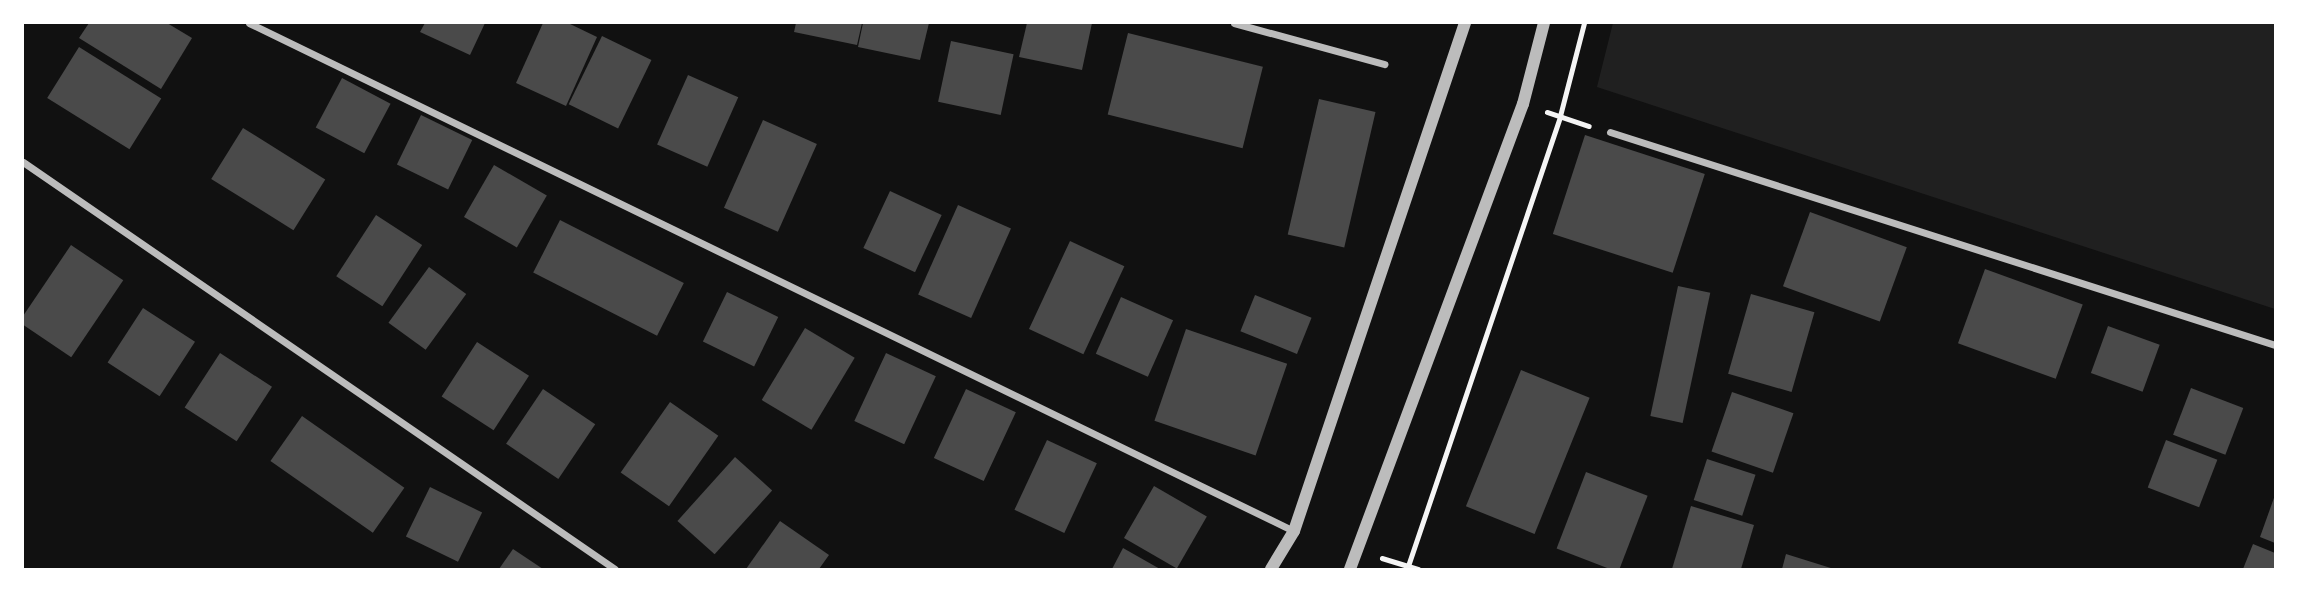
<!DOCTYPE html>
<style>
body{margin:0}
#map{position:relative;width:2298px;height:592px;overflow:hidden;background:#111;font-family:Arial,sans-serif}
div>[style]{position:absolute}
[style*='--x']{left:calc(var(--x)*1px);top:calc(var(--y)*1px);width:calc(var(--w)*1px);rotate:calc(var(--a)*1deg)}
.green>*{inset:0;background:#202020}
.building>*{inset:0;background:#4a4a4a;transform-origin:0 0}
.path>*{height:4.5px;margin:-2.25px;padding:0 2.25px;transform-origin:2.25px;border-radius:2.25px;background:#f5f5f5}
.minor>*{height:7px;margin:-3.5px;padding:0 3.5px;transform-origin:3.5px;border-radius:3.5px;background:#bcbcbc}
.tertiary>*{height:12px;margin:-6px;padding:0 6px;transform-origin:6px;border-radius:6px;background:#bcbcbc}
span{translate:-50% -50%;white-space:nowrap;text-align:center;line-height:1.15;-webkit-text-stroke:7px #fff;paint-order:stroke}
.frame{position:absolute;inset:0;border:24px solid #fff;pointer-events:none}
</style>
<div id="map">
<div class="green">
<i style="clip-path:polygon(1613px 23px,2275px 23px,2275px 309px,1597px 87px)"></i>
</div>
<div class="building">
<i style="clip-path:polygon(89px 23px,167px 23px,192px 38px,161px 89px,79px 38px)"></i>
<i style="clip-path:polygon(425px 23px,485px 23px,470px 55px,420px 32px)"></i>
<i style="clip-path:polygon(543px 23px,568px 23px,597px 37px,566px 106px,516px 83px)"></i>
<i style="clip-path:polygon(796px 23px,862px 23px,857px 45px,794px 32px)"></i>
<i style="clip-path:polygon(863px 23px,929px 23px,920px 60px,858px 47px)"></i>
<i style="clip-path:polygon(1027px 23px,1092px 23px,1082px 70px,1019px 57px)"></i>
<i style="left:1128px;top:33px;width:139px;height:84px;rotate:14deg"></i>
<i style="left:602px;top:36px;width:55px;height:76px;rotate:26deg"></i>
<i style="left:951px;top:41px;width:64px;height:62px;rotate:12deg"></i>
<i style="left:79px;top:47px;width:97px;height:60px;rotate:32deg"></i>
<i style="left:688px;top:75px;width:55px;height:76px;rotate:24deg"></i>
<i style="left:342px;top:78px;width:55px;height:56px;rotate:28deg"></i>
<i style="left:1319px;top:99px;width:58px;height:139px;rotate:13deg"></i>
<i style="left:421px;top:115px;width:57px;height:55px;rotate:26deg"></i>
<i style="left:763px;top:120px;width:59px;height:96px;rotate:24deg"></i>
<i style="left:243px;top:128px;width:97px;height:60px;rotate:32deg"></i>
<i style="left:1585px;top:135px;width:126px;height:104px;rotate:18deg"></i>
<i style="left:494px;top:165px;width:61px;height:60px;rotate:30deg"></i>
<i style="left:890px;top:191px;width:57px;height:63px;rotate:25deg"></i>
<i style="left:958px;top:205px;width:58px;height:98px;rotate:24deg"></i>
<i style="left:1810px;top:212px;width:103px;height:79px;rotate:20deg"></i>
<i style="left:376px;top:215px;width:55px;height:73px;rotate:33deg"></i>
<i style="left:560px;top:220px;width:139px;height:59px;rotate:27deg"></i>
<i style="left:1070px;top:241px;width:60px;height:97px;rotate:25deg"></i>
<i style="left:71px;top:245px;width:63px;height:93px;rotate:34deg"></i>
<i style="left:429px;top:267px;width:46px;height:69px;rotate:36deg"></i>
<i style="left:1985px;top:269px;width:104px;height:79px;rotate:20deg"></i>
<i style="left:1678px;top:286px;width:33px;height:133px;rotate:12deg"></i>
<i style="left:727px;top:292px;width:57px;height:55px;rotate:26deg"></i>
<i style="left:1751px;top:294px;width:66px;height:83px;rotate:16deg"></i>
<i style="left:1255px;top:295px;width:61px;height:39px;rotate:22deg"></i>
<i style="left:1121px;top:297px;width:57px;height:62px;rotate:24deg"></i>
<i style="left:143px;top:308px;width:62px;height:65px;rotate:33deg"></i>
<i style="left:2108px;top:326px;width:55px;height:50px;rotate:20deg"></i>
<i style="left:805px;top:328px;width:58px;height:84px;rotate:31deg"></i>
<i style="left:1186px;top:329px;width:107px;height:97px;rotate:19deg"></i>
<i style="left:477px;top:342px;width:62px;height:65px;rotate:33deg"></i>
<i style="left:220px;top:353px;width:62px;height:65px;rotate:33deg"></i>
<i style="left:886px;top:353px;width:55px;height:75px;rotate:25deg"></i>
<i style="left:1521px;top:370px;width:74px;height:147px;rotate:22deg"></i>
<i style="left:2191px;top:388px;width:56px;height:50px;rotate:21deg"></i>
<i style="left:543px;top:389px;width:63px;height:66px;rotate:34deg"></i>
<i style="left:966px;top:389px;width:55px;height:76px;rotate:25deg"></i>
<i style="left:1732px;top:392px;width:65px;height:63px;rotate:19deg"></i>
<i style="left:670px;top:402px;width:59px;height:86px;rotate:35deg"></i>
<i style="left:302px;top:416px;width:125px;height:55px;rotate:35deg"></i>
<i style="left:1047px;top:440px;width:55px;height:77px;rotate:25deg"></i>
<i style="left:2166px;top:440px;width:55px;height:51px;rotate:21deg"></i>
<i style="left:735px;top:457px;width:50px;height:86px;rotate:42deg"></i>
<i style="left:1707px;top:459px;width:51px;height:43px;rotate:18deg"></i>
<i style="left:1586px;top:472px;width:66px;height:82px;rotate:21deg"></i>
<i style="left:1154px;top:486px;width:61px;height:60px;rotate:30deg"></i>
<i style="left:430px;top:487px;width:58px;height:55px;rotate:26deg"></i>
<i style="clip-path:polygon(2275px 495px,2275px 543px,2260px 537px)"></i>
<i style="clip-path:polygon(1691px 506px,1754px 525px,1741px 569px,1672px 569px)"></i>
<i style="clip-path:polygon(780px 521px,829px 555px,819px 569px,746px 569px)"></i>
<i style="clip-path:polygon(2253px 544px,2275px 553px,2275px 569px,2243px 569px)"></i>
<i style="clip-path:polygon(1123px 548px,1160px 569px,1112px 569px)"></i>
<i style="clip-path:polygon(513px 549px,543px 569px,499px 569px)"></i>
<i style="clip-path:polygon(1786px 554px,1834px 569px,1782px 569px)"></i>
</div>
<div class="path">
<i style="--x:1547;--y:112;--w:44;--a:18.4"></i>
<i style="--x:1382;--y:558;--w:38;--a:17"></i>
<i style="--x:1407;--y:569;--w:478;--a:-71.3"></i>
<i style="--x:1560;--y:116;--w:96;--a:-75.5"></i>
</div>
<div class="minor">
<i style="--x:249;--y:23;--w:1162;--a:25.93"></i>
<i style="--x:1234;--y:23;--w:156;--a:15.3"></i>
<i style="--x:1610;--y:132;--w:698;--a:17.76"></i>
<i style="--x:23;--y:162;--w:718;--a:34.51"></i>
</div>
<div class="tertiary">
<i style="--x:1271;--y:569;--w:44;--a:-58.8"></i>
<i style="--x:1294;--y:531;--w:536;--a:-71.4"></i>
<i style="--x:1350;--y:569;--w:496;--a:-69.6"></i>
<i style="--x:1523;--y:104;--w:84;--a:-75.5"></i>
</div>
<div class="frame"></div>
</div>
